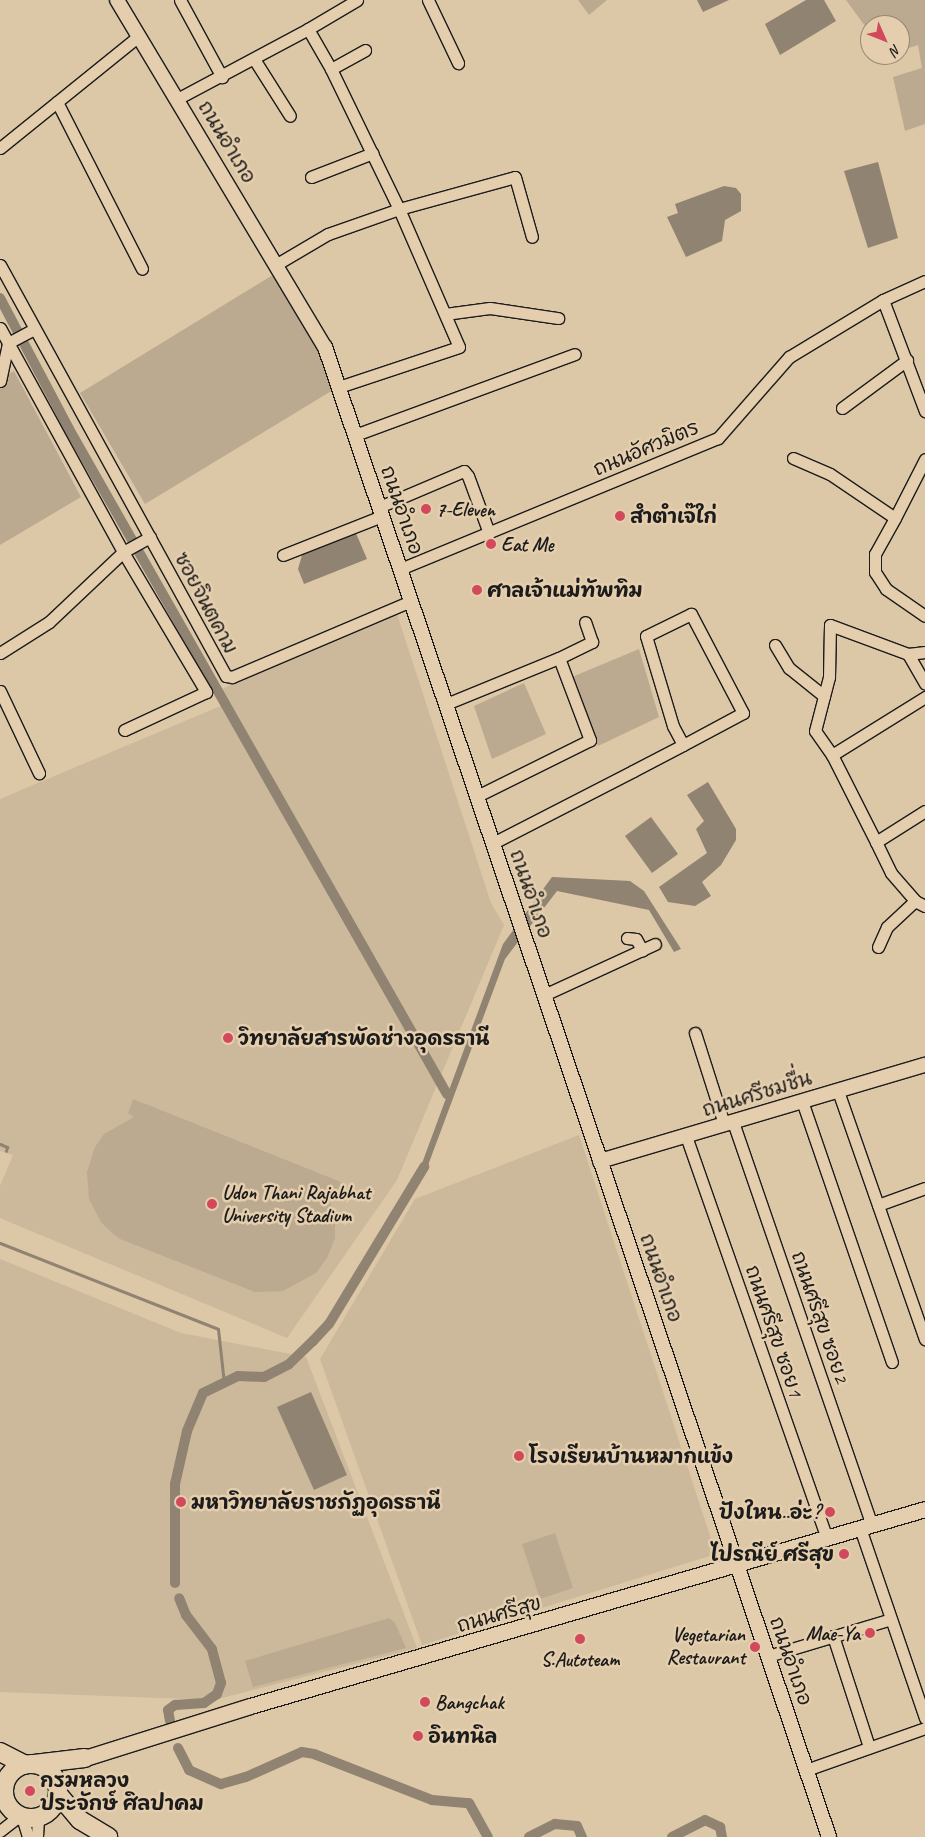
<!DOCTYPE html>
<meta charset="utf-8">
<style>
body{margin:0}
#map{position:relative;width:925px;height:1837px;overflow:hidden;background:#dcc7a7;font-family:Caveat,"Playpen Sans Thai",sans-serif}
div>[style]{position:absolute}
.built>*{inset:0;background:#ccb89b}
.green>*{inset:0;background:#bcaa90}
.water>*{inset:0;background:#908371}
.stream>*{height:3px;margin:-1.5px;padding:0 1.5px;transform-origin:1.5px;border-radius:1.5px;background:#908371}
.canal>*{height:10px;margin:-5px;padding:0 5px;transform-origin:5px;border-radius:5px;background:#908371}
.roads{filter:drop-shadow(1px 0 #1c1c1c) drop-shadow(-1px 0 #1c1c1c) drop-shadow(0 1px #1c1c1c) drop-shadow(0 -1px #1c1c1c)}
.minor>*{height:11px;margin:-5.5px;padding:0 5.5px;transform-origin:5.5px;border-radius:5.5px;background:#e4cead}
.tertiary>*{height:14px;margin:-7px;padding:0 7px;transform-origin:7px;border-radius:7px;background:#e4cead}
.secondary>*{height:15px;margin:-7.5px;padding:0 7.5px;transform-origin:7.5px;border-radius:7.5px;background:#e4cead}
.primary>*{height:18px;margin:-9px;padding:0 9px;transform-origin:9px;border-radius:9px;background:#e4cead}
.primary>.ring{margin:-9px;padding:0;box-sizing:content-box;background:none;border:18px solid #e4cead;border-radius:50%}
.dots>*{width:14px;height:14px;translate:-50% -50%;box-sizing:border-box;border:2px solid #e4cead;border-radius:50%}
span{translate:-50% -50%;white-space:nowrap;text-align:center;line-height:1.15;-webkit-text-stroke:5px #e4cead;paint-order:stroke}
.street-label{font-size:20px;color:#1c1c1c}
.poi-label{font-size:20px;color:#1c1c1c;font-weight:700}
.left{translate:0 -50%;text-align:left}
.right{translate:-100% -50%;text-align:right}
.north{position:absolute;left:860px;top:15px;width:50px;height:50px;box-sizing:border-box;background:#e4cead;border:1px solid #948773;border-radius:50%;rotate:134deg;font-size:14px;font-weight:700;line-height:20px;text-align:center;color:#1c1c1c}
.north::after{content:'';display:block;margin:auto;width:18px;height:22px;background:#d1495b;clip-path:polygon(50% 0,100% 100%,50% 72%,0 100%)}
</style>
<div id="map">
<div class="built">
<i style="clip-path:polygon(395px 608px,491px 903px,504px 925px,397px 1180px,287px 1338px,0 1218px,0 1186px,13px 1155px,0 1151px,0 799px,223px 705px,218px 691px)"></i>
<i style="clip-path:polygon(579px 1135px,716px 1554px,422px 1645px,320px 1359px,415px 1199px)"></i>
<i style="clip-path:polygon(0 1259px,181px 1333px,306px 1357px,417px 1648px,214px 1700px,0 1692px)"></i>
</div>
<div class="green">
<i style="clip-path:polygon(578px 0,607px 0,589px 15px)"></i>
<i style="clip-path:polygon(846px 0,925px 0,925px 124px,905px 131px,893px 77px,922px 68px,918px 45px,900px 51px,900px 25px,870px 25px,870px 33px)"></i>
<i style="clip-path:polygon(276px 273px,321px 351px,333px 390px,145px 504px,80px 393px)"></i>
<i style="clip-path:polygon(14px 371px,81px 497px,0 545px,0 378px)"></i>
<i style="clip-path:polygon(639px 649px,659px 717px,598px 746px,572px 677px)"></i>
<i style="clip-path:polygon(524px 683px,546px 734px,492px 759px,474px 706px)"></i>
<i style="clip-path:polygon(133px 1099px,341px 1182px,335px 1197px,326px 1192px,335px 1214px,335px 1238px,327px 1258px,316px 1273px,283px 1291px,255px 1292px,120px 1239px,110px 1231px,101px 1222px,89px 1199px,87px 1172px,95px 1147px,104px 1134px,134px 1117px,128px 1113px)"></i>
<i style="clip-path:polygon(555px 1533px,573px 1588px,540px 1599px,522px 1544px)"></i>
<i style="clip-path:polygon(389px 1618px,395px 1623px,406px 1648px,253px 1687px,245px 1661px)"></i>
</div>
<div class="water">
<i style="clip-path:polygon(697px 0,729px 0,703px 12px)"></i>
<i style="clip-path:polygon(806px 0,824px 0,836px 21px,780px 55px,765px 24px)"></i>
<i style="clip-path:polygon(878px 162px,898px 238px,868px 248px,844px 171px)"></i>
<i style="clip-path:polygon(724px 186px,736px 188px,741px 194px,741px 211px,725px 220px,722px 241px,686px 257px,667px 217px,678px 213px,675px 204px)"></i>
<i style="clip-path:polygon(355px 531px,367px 559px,304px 584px,298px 569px,303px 552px)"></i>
<i style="clip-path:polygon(708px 782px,736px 829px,736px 840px,721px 865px,702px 882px,711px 896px,695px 906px,668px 902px,659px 887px,707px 853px,696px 829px,704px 821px,687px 795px)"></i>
<i style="clip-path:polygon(651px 817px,678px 854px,652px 873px,625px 836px)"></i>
<i style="clip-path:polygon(552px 877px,630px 881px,644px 891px,681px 949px,674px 952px,649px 910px,557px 891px,505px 959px,427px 1168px,421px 1166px,503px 944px)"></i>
<i style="clip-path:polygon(311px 1392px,347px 1475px,314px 1490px,277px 1407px)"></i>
</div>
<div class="stream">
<i style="left:0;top:1144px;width:8px;rotate:23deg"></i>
<i style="left:7px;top:1147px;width:4px;rotate:104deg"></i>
<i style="left:0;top:1243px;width:234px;rotate:21.5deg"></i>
<i style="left:218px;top:1329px;width:54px;rotate:83.7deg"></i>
</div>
<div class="canal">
<i style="left:0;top:298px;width:148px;rotate:62.2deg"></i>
<i style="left:69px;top:429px;width:765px;rotate:60.39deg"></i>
<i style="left:175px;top:1583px;width:99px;rotate:-90deg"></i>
<i style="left:175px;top:1484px;width:54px;rotate:-77.2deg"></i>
<i style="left:187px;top:1431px;width:41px;rotate:-67.2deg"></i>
<i style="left:203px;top:1393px;width:39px;rotate:-26deg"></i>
<i style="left:238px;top:1376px;width:26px;rotate:2deg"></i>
<i style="left:264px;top:1377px;width:28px;rotate:-27deg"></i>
<i style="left:289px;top:1364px;width:33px;rotate:-44deg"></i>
<i style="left:313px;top:1341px;width:23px;rotate:-47deg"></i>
<i style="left:329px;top:1324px;width:184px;rotate:-58.8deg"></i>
<i style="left:170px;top:1721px;width:11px;rotate:-100deg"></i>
<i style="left:168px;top:1710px;width:9px;rotate:-36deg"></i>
<i style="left:175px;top:1705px;width:29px;rotate:-4deg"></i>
<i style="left:204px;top:1703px;width:16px;rotate:-35deg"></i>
<i style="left:217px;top:1694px;width:12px;rotate:-70deg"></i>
<i style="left:221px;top:1683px;width:35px;rotate:-105deg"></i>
<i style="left:212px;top:1649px;width:43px;rotate:-127.4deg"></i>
<i style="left:186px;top:1615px;width:18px;rotate:-112deg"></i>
<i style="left:178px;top:1748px;width:25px;rotate:63deg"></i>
<i style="left:189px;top:1770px;width:35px;rotate:24deg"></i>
<i style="left:221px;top:1784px;width:26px;rotate:-16deg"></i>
<i style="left:246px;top:1777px;width:61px;rotate:-24.1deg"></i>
<i style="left:302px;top:1752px;width:12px;rotate:9deg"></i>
<i style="left:314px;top:1754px;width:127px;rotate:21.3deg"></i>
<i style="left:432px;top:1800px;width:37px;rotate:5deg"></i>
<i style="left:469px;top:1803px;width:39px;rotate:61deg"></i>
<i style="left:529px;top:1837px;width:29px;rotate:-27deg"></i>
<i style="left:555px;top:1824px;width:22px;rotate:5deg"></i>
<i style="left:577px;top:1826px;width:12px;rotate:66deg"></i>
<i style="left:672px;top:1837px;width:37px;rotate:-27deg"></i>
<i style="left:705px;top:1820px;width:17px;rotate:25deg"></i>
<i style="left:720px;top:1827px;width:10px;rotate:79deg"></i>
</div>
<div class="roads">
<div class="minor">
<i style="left:180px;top:0;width:88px;rotate:61.4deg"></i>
<i style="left:428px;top:0;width:70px;rotate:64.5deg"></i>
<i style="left:308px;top:29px;width:57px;rotate:-30.6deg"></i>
<i style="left:254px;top:59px;width:67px;rotate:57.7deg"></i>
<i style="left:331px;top:69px;width:39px;rotate:-29deg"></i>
<i style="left:177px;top:99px;width:149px;rotate:-28.1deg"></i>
<i style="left:308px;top:29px;width:46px;rotate:60.1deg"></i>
<i style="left:331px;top:69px;width:156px;rotate:64.1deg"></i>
<i style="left:399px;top:209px;width:150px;rotate:66.5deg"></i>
<i style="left:459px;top:347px;width:126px;rotate:161.6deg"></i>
<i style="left:57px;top:102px;width:187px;rotate:63deg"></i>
<i style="left:0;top:148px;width:179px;rotate:-38.9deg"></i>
<i style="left:311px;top:177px;width:66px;rotate:-21.2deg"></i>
<i style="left:277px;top:264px;width:59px;rotate:-30.5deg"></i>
<i style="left:328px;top:234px;width:75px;rotate:-19.4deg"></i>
<i style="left:399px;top:209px;width:120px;rotate:-15.4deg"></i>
<i style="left:515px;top:177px;width:62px;rotate:74.2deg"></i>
<i style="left:0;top:265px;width:469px;rotate:61.2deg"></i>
<i style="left:226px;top:676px;width:6px;rotate:9deg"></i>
<i style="left:232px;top:677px;width:194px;rotate:-23deg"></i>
<i style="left:883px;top:300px;width:119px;rotate:69.3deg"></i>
<i style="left:445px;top:314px;width:45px;rotate:-7.6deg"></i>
<i style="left:490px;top:308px;width:69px;rotate:8.4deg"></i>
<i style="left:0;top:328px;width:256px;rotate:61.2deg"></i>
<i style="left:123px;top:552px;width:163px;rotate:59.3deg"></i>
<i style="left:206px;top:692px;width:90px;rotate:155.1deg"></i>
<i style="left:0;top:381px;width:39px;rotate:-78deg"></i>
<i style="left:8px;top:343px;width:30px;rotate:-28deg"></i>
<i style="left:842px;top:408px;width:81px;rotate:-36.4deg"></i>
<i style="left:355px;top:435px;width:234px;rotate:-20.2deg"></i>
<i style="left:793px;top:458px;width:40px;rotate:23.4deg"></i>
<i style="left:830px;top:474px;width:78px;rotate:34.1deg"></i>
<i style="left:895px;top:518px;width:41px;rotate:119.1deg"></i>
<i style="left:875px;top:554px;width:18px;rotate:90deg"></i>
<i style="left:875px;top:572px;width:20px;rotate:57deg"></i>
<i style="left:886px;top:589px;width:47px;rotate:34.7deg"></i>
<i style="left:379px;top:507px;width:92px;rotate:-23deg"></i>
<i style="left:464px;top:471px;width:6px;rotate:51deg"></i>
<i style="left:468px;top:476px;width:61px;rotate:69.8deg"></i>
<i style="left:895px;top:518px;width:66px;rotate:-63deg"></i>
<i style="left:283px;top:555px;width:106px;rotate:-21.5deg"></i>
<i style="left:400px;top:569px;width:344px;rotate:-22.4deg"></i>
<i style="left:718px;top:438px;width:108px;rotate:-48.8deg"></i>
<i style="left:789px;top:357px;width:110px;rotate:-31.2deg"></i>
<i style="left:883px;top:300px;width:46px;rotate:-24.3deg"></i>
<i style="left:775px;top:645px;width:27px;rotate:59deg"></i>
<i style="left:789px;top:668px;width:45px;rotate:38.7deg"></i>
<i style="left:0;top:653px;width:58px;rotate:-32.3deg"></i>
<i style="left:49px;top:622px;width:102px;rotate:-43.4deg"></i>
<i style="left:123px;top:552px;width:31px;rotate:-29deg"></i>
<i style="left:908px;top:654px;width:34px;rotate:60deg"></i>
<i style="left:559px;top:658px;width:37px;rotate:-26deg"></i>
<i style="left:592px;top:642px;width:21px;rotate:-109deg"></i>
<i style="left:0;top:691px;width:91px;rotate:64.6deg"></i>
<i style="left:446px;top:704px;width:122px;rotate:-22.2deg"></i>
<i style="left:559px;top:658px;width:88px;rotate:69.3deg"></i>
<i style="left:590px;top:740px;width:126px;rotate:153.6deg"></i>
<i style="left:832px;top:755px;width:110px;rotate:-31.9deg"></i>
<i style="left:925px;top:811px;width:58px;rotate:147.7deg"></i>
<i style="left:876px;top:842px;width:34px;rotate:64deg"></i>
<i style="left:891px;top:873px;width:37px;rotate:49deg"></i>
<i style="left:915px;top:901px;width:11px;rotate:27deg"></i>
<i style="left:876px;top:842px;width:97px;rotate:-116.8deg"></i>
<i style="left:832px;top:755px;width:29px;rotate:-125deg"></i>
<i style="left:815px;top:731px;width:56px;rotate:-75.5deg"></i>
<i style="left:829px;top:677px;width:52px;rotate:-88.9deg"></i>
<i style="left:830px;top:625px;width:83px;rotate:20.4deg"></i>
<i style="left:908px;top:654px;width:17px;rotate:-7deg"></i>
<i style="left:493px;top:843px;width:157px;rotate:-27.2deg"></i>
<i style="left:633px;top:771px;width:56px;rotate:-27.5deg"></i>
<i style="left:683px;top:745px;width:68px;rotate:-28.1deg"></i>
<i style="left:743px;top:713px;width:112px;rotate:-117.7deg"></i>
<i style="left:691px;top:614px;width:50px;rotate:153.9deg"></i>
<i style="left:646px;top:636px;width:94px;rotate:73.3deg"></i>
<i style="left:673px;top:726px;width:21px;rotate:62deg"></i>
<i style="left:627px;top:938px;width:9px;rotate:6deg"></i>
<i style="left:636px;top:939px;width:13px;rotate:61deg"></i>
<i style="left:878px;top:947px;width:22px;rotate:-66deg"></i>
<i style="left:887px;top:927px;width:38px;rotate:-43deg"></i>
<i style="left:544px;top:995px;width:122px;rotate:-24.7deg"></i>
<i style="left:695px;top:1033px;width:96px;rotate:72.3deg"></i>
<i style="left:838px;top:1091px;width:263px;rotate:70.7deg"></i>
<i style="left:802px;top:1101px;width:276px;rotate:71deg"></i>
<i style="left:733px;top:1122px;width:426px;rotate:71deg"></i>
<i style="left:686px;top:1136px;width:426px;rotate:70.7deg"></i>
<i style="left:878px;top:1205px;width:50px;rotate:-19.9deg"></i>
<i style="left:860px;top:1528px;width:201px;rotate:71.1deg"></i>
<i style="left:833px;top:1636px;width:117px;rotate:72deg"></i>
<i style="left:768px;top:1656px;width:128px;rotate:-16.7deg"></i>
<i style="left:806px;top:1770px;width:126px;rotate:-19.4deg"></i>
<i style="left:0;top:1792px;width:7px;rotate:-56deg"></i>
<i style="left:22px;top:1817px;width:21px;rotate:73deg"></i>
<i style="left:0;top:1831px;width:24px;rotate:-38deg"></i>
<i style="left:37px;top:1837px;width:19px;rotate:-87deg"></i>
</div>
<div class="tertiary">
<i style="left:117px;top:0;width:405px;rotate:59.1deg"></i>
<i style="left:325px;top:347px;width:1573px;rotate:71.31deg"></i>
<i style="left:600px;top:1161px;width:339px;rotate:-16.5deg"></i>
</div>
<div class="secondary">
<i style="left:85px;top:1758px;width:173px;rotate:-17.5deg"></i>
<i style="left:250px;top:1706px;width:703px;rotate:-16.27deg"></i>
</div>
<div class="primary">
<i style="left:0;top:1752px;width:28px;rotate:27deg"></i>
<i class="ring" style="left:4px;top:1764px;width:36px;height:36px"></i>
<i style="left:34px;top:1764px;width:51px;rotate:-6.7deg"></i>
<i style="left:58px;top:1794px;width:34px;rotate:50deg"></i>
<i style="left:80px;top:1820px;width:33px;rotate:31deg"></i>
</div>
</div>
<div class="dots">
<i style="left:426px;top:509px;background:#d1495b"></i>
<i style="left:620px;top:516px;background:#d1495b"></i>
<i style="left:491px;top:544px;background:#d1495b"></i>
<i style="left:477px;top:590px;background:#d1495b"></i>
<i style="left:228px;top:1038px;background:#d1495b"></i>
<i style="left:212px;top:1204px;background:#d1495b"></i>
<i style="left:519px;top:1456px;background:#d1495b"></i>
<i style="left:181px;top:1502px;background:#d1495b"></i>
<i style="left:830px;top:1512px;background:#d1495b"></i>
<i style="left:844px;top:1554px;background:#d1495b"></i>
<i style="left:870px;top:1633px;background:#d1495b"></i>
<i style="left:580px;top:1639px;background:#d1495b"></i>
<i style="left:755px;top:1647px;background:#d1495b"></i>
<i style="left:425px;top:1702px;background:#d1495b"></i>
<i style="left:418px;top:1736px;background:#d1495b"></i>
<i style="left:30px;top:1791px;background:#d1495b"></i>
</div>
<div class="street-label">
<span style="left:227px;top:142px;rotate:59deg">ถนนอำเภอ</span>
<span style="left:646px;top:448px;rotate:-23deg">ถนนอัศวมิตร</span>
<span style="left:402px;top:510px;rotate:71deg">ถนนอำเภอ</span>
<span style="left:206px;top:603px;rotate:62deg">ซอยจินตคาม</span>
<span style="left:531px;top:894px;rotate:71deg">ถนนอำเภอ</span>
<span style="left:757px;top:1094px;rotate:-17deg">ถนนศรีชมชื่น</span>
<span style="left:661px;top:1278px;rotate:71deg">ถนนอำเภอ</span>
<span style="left:820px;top:1317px;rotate:71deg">ถนนศรีสุข ซอย2</span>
<span style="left:774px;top:1331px;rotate:71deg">ถนนศรีสุข ซอย1</span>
<span style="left:499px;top:1614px;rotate:-16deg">ถนนศรีสุข</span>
<span style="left:791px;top:1661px;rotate:71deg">ถนนอำเภอ</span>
</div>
<div class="poi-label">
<span class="left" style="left:436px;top:509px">7-Eleven</span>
<span class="left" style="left:630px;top:516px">สำตำเจ๊ใก่</span>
<span class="left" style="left:501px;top:544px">Eat Me</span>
<span class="left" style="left:487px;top:590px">ศาลเจ้าแม่ทัพทิม</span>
<span class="left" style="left:238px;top:1038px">วิทยาลัยสารพัดช่างอุดรธานี</span>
<span class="left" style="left:222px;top:1204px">Udon Thani Rajabhat<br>University Stadium</span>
<span class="left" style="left:529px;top:1456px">โรงเรียนบ้านหมากแข้ง</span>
<span class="left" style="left:191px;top:1502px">มหาวิทยาลัยราชภัฏอุดรธานี</span>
<span class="right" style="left:820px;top:1512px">ปังใหน..อ่ะ?</span>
<span class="right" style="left:834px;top:1554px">ไปรณีย์ ศรีสุข</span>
<span class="right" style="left:860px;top:1633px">Mae-Ya</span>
<span class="right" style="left:745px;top:1646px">Vegetarian<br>Restaurant</span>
<span style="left:580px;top:1659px">S.Autoteam</span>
<span class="left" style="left:435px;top:1702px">Bangchak</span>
<span class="left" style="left:428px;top:1736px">อินทนิล</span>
<span class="left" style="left:40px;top:1792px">กรมหลวง<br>ประจักษ์ ศิลปาคม</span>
</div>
<div class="north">N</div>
</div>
